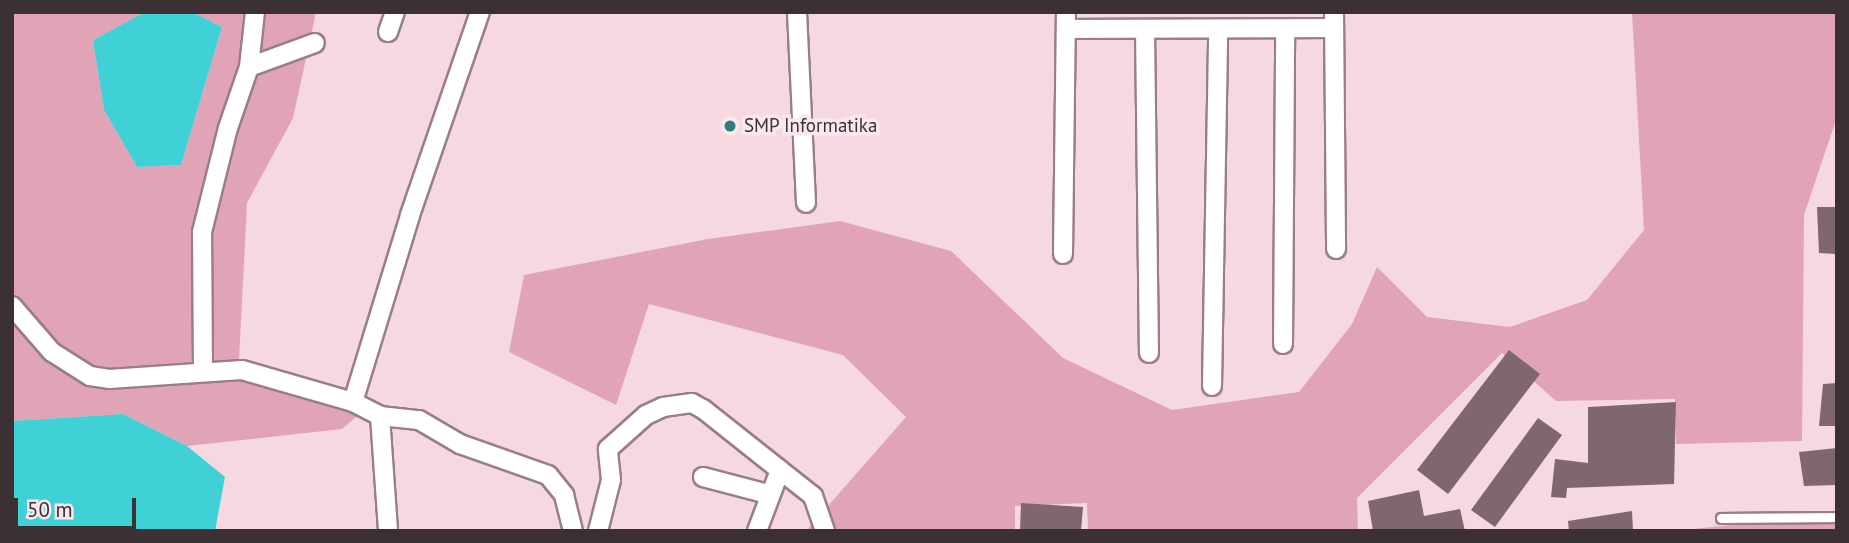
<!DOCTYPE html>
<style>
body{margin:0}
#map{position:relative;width:1849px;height:543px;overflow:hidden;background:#f6d8e0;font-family:"PT Sans",sans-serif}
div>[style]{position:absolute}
.green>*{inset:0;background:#e0a4b6}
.water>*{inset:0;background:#3fd1d5}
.building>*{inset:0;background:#80666d}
.roads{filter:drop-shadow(2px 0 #9a7e86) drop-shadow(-2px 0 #9a7e86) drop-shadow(0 2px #9a7e86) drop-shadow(0 -2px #9a7e86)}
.service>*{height:9px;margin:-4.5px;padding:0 4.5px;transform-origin:4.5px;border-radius:4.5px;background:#fff}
.minor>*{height:18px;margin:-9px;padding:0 9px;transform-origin:9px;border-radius:9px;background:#fff}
.dots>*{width:19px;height:19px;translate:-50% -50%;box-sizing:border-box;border:4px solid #fbe8ee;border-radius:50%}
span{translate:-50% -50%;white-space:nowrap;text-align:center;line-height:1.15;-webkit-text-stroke:7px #fbe8ee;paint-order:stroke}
.poi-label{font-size:19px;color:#3b3033}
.left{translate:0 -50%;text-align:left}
.frame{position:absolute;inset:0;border:14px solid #3b3033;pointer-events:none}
.scale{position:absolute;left:14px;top:498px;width:122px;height:32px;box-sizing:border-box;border:4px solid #3b3033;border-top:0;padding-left:9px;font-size:21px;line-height:24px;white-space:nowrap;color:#3b3033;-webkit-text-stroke:5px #fbe8ee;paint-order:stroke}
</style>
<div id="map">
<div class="green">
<i style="clip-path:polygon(12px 12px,145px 12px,93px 40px,104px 110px,137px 167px,181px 165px,222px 27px,192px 12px,316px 12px,293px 118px,247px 203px,239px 361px,371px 404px,342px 429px,187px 446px,123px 414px,12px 421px)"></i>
<i style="clip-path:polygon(1632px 12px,1837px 12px,1837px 117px,1804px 215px,1802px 441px,1676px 444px,1675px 399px,1556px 401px,1502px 353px,1357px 498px,1358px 531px,1088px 531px,1087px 503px,1015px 506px,1015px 531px,806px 531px,906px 417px,843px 355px,649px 304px,616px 405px,509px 352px,524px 275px,708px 239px,840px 221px,951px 251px,1063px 358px,1172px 410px,1299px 392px,1352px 324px,1377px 267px,1427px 317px,1510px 327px,1587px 300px,1644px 230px)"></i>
<i style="clip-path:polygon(1837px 514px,1837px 531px,1673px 531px)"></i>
</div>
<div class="water">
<i style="clip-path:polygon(145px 12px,192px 12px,222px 27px,181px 165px,137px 167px,104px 110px,93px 40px)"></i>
<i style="clip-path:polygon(123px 414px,187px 446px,225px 477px,215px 531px,12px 531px,12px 421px)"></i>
</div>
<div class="building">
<i style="clip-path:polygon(1817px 207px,1837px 207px,1837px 254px,1819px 253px)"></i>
<i style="clip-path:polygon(1509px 350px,1540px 374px,1448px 494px,1417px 470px)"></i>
<i style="clip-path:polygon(1837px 383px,1837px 426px,1819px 426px,1823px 384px)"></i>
<i style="clip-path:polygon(1676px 402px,1674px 484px,1567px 488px,1566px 498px,1551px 497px,1555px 459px,1588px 463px,1588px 407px)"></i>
<i style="clip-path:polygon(1538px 418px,1562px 435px,1495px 527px,1471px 510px)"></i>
<i style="clip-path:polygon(1837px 448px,1837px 485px,1804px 486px,1799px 452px)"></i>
<i style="clip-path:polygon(1419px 490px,1424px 516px,1460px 509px,1465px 531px,1373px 531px,1368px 501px)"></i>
<i style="clip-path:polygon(1021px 503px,1083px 507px,1081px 531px,1020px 531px)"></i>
<i style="clip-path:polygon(1632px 511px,1633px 531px,1569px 531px,1568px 521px)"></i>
</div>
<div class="roads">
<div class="service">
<i style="left:1721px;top:518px;width:116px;rotate:-0.5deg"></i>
</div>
<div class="minor">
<i style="left:797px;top:12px;width:191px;rotate:87.3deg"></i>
<i style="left:1334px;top:12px;width:237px;rotate:89.5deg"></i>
<i style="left:1066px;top:29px;width:268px;rotate:-0.2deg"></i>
<i style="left:1145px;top:29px;width:324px;rotate:89.3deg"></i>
<i style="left:388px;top:32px;width:21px;rotate:-71deg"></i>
<i style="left:249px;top:67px;width:70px;rotate:-20deg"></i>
<i style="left:1063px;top:254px;width:242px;rotate:-89.3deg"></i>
<i style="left:12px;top:306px;width:61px;rotate:49deg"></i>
<i style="left:52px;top:352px;width:45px;rotate:32.3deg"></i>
<i style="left:90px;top:376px;width:19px;rotate:9deg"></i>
<i style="left:109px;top:379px;width:133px;rotate:-3.9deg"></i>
<i style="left:242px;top:370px;width:116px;rotate:16.1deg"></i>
<i style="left:353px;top:402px;width:30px;rotate:27deg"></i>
<i style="left:380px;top:416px;width:39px;rotate:6deg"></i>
<i style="left:419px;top:420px;width:48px;rotate:30.3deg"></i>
<i style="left:460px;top:444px;width:93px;rotate:19.4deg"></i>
<i style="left:548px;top:475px;width:26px;rotate:51deg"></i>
<i style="left:564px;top:495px;width:37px;rotate:76deg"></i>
<i style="left:1283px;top:344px;width:315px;rotate:-89.6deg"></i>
<i style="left:203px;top:370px;width:138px;rotate:-90.4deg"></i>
<i style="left:202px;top:232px;width:107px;rotate:-76deg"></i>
<i style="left:228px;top:128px;width:65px;rotate:-71deg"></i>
<i style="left:249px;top:67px;width:55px;rotate:-83.8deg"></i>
<i style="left:1212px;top:386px;width:357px;rotate:-89deg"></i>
<i style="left:353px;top:402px;width:195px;rotate:-73deg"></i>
<i style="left:410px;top:215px;width:215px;rotate:-71deg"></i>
<i style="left:380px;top:416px;width:115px;rotate:86deg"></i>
<i style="left:703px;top:477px;width:67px;rotate:14.7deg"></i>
<i style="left:598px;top:531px;width:53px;rotate:-75.7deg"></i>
<i style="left:611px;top:480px;width:31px;rotate:-96deg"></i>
<i style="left:608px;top:449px;width:51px;rotate:-41.8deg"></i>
<i style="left:646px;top:415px;width:19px;rotate:-25deg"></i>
<i style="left:663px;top:407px;width:29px;rotate:-8deg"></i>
<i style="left:692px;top:403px;width:13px;rotate:29deg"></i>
<i style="left:703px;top:409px;width:98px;rotate:38.4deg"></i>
<i style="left:757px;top:531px;width:65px;rotate:-69.3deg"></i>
<i style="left:780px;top:470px;width:42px;rotate:38.2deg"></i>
<i style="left:813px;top:496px;width:37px;rotate:71deg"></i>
</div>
</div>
<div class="dots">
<i style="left:730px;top:126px;background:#337c7e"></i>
</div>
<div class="poi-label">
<span class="left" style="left:744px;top:126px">SMP Informatika</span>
</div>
<div class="frame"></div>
<div class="scale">50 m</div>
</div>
